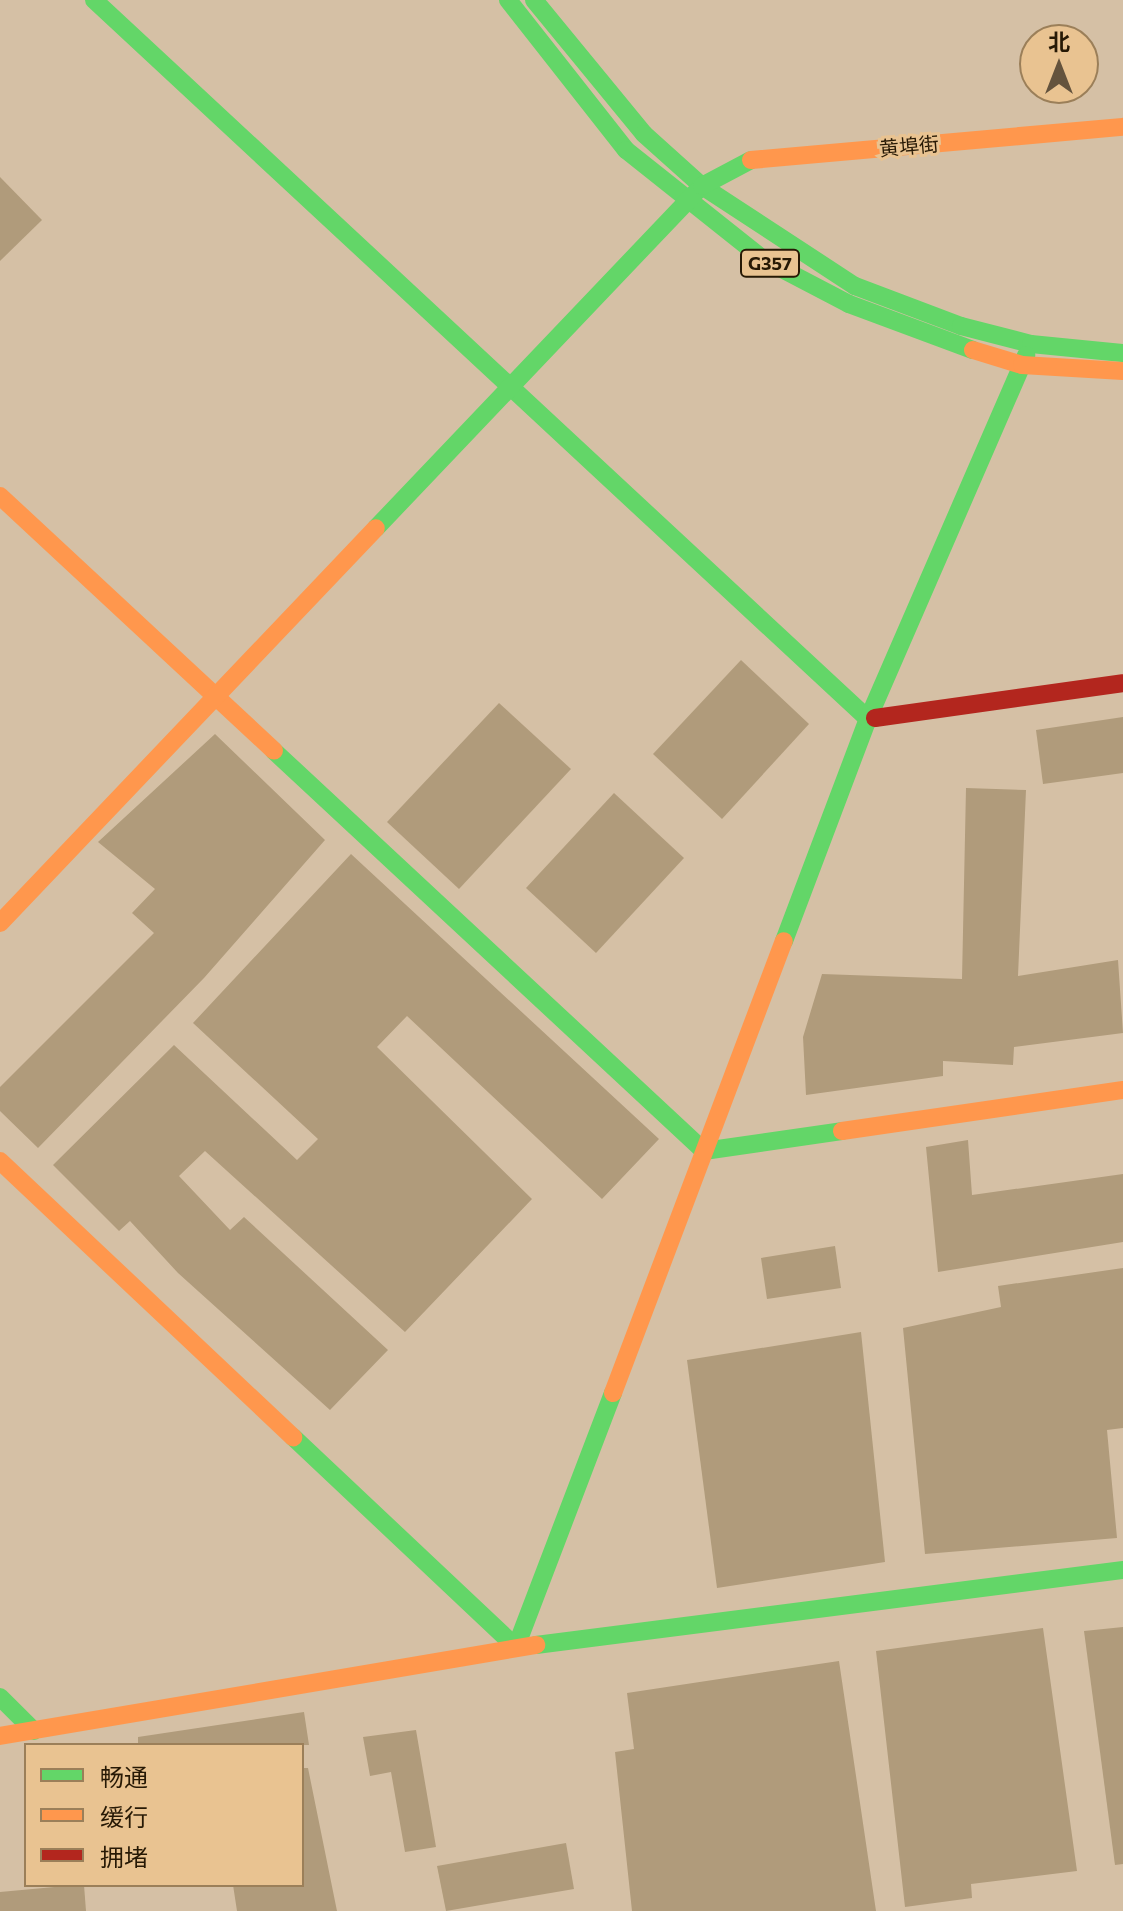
<!DOCTYPE html>
<meta charset="utf-8">
<style>
body{margin:0}
#map{position:relative;width:1123px;height:1911px;overflow:hidden;background:#d5c0a5;font-family:Commissioner,"Noto Sans SC",sans-serif}
div>[style]{position:absolute}
.building>*{inset:0;background:#b09b7b}
.fast>*{height:18px;margin:-9px;padding:0 9px;transform-origin:9px;border-radius:9px;background:#63d668}
.slow>*{height:18px;margin:-9px;padding:0 9px;transform-origin:9px;border-radius:9px;background:#ff974d}
.jam>*{height:18px;margin:-9px;padding:0 9px;transform-origin:9px;border-radius:9px;background:#b3261e}
span{translate:-50% -50%;white-space:nowrap;text-align:center;line-height:1.15;-webkit-text-stroke:6px #e9c391;paint-order:stroke}
.shield-label span{padding:2px 6px;background:#e9c391;border:2px solid;border-radius:6px;-webkit-text-stroke-width:0}
.shield-label{font-size:18px;color:#271905;font-weight:700}
.street-label{font-size:20px;color:#271905}
.legend{position:absolute;left:24px;top:1743px;width:280px;height:144px;box-sizing:border-box;background:#e9c391;border:2px solid #9b7f59;margin:0;padding:10px 14px;list-style:none;font-size:24px;color:#271905}
.legend li{display:flex;align-items:center;gap:16px;height:40px}
.legend b{width:40px;border:2px solid #9b7f59}
.north{position:absolute;left:1019px;top:24px;width:80px;height:80px;box-sizing:border-box;background:#e9c391;border:2px solid #9b7f59;border-radius:50%;rotate:0deg;font-size:22px;font-weight:700;line-height:32px;text-align:center;color:#271905}
.north::after{content:'';display:block;margin:auto;width:28px;height:36px;background:#64533d;clip-path:polygon(50% 0,100% 100%,50% 72%,0 100%)}
</style>
<div id="map">
<div class="building">
<i style="clip-path:polygon(0 177px,42px 220px,0 261px)"></i>
<i style="clip-path:polygon(741px 660px,809px 724px,722px 819px,653px 754px)"></i>
<i style="clip-path:polygon(499px 703px,571px 769px,459px 889px,387px 822px)"></i>
<i style="clip-path:polygon(1123px 717px,1123px 773px,1043px 784px,1036px 730px)"></i>
<i style="clip-path:polygon(215px 734px,325px 840px,204px 978px,38px 1148px,0 1111px,0 1087px,154px 933px,132px 913px,155px 889px,98px 842px)"></i>
<i style="clip-path:polygon(966px 788px,1026px 790px,1018px 976px,1118px 960px,1123px 1033px,1014px 1047px,1013px 1065px,943px 1061px,943px 1076px,806px 1095px,803px 1037px,822px 974px,962px 979px)"></i>
<i style="clip-path:polygon(614px 793px,684px 858px,596px 953px,526px 888px)"></i>
<i style="clip-path:polygon(351px 854px,659px 1139px,602px 1199px,407px 1016px,377px 1047px,532px 1199px,405px 1332px,205px 1151px,179px 1176px,230px 1230px,244px 1217px,388px 1350px,330px 1410px,178px 1273px,130px 1221px,119px 1231px,53px 1165px,174px 1045px,297px 1160px,318px 1139px,193px 1023px)"></i>
<i style="clip-path:polygon(968px 1140px,972px 1195px,1123px 1174px,1123px 1242px,938px 1272px,926px 1147px)"></i>
<i style="clip-path:polygon(835px 1246px,841px 1288px,767px 1299px,761px 1258px)"></i>
<i style="clip-path:polygon(1123px 1268px,1123px 1428px,1107px 1430px,1117px 1538px,925px 1554px,903px 1328px,1001px 1307px,998px 1286px)"></i>
<i style="clip-path:polygon(861px 1332px,885px 1562px,717px 1588px,687px 1360px)"></i>
<i style="clip-path:polygon(1123px 1627px,1123px 1864px,1115px 1865px,1084px 1631px)"></i>
<i style="clip-path:polygon(1043px 1628px,1077px 1871px,971px 1884px,972px 1898px,905px 1907px,876px 1651px)"></i>
<i style="clip-path:polygon(839px 1661px,876px 1911px,632px 1911px,615px 1752px,634px 1749px,627px 1693px)"></i>
<i style="clip-path:polygon(304px 1712px,309px 1745px,138px 1745px,138px 1737px)"></i>
<i style="clip-path:polygon(416px 1730px,436px 1847px,405px 1852px,391px 1772px,370px 1776px,363px 1737px)"></i>
<i style="clip-path:polygon(302px 1768px,308px 1768px,337px 1911px,237px 1911px,233px 1885px,302px 1885px)"></i>
<i style="clip-path:polygon(566px 1843px,574px 1889px,446px 1911px,437px 1866px)"></i>
<i style="clip-path:polygon(76px 1885px,84px 1885px,86px 1911px,0 1911px,0 1892px)"></i>
</div>
<div class="fast">
<i style="left:94px;top:0;width:1056px;rotate:42.89deg"></i>
<i style="left:868px;top:719px;width:7px;rotate:-8deg"></i>
<i style="left:508px;top:0;width:191px;rotate:51.8deg"></i>
<i style="left:626px;top:150px;width:175px;rotate:38.5deg"></i>
<i style="left:763px;top:259px;width:97px;rotate:27.6deg"></i>
<i style="left:849px;top:304px;width:132px;rotate:20.4deg"></i>
<i style="left:534px;top:0;width:173px;rotate:50.6deg"></i>
<i style="left:644px;top:134px;width:78px;rotate:41.9deg"></i>
<i style="left:702px;top:186px;width:183px;rotate:33.2deg"></i>
<i style="left:855px;top:286px;width:113px;rotate:20.7deg"></i>
<i style="left:961px;top:326px;width:72px;rotate:14.4deg"></i>
<i style="left:1031px;top:344px;width:92px;rotate:5.6deg"></i>
<i style="left:376px;top:528px;width:472px;rotate:-46.4deg"></i>
<i style="left:702px;top:186px;width:55px;rotate:-28deg"></i>
<i style="left:274px;top:751px;width:587px;rotate:42.93deg"></i>
<i style="left:704px;top:1151px;width:139px;rotate:-8.2deg"></i>
<i style="left:784px;top:941px;width:237px;rotate:-69.3deg"></i>
<i style="left:868px;top:719px;width:397px;rotate:-66.5deg"></i>
<i style="left:293px;top:1437px;width:306px;rotate:43.3deg"></i>
<i style="left:516px;top:1647px;width:272px;rotate:-69.1deg"></i>
<i style="left:536px;top:1645px;width:592px;rotate:-7.28deg"></i>
<i style="left:0;top:1697px;width:48px;rotate:45deg"></i>
</div>
<div class="slow">
<i style="left:751px;top:160px;width:373px;rotate:-5.1deg"></i>
<i style="left:973px;top:350px;width:51px;rotate:17deg"></i>
<i style="left:1022px;top:365px;width:101px;rotate:3.4deg"></i>
<i style="left:0;top:496px;width:374px;rotate:42.9deg"></i>
<i style="left:0;top:923px;width:545px;rotate:-46.41deg"></i>
<i style="left:842px;top:1131px;width:284px;rotate:-8.3deg"></i>
<i style="left:0;top:1161px;width:403px;rotate:43.3deg"></i>
<i style="left:613px;top:1393px;width:483px;rotate:-69.3deg"></i>
<i style="left:0;top:1736px;width:544px;rotate:-9.64deg"></i>
</div>
<div class="jam">
<i style="left:875px;top:718px;width:250px;rotate:-8deg"></i>
</div>
<div class="shield-label">
<span style="left:770px;top:263px">G357</span>
</div>
<div class="street-label">
<span style="left:909px;top:146px;rotate:-5deg">黄埠街</span>
</div>
<ul class="legend">
<li><b style="height:10px;background:#63d668"></b>畅通</li>
<li><b style="height:10px;background:#ff974d"></b>缓行</li>
<li><b style="height:10px;background:#b3261e"></b>拥堵</li>
</ul>
<div class="north">北</div>
</div>
